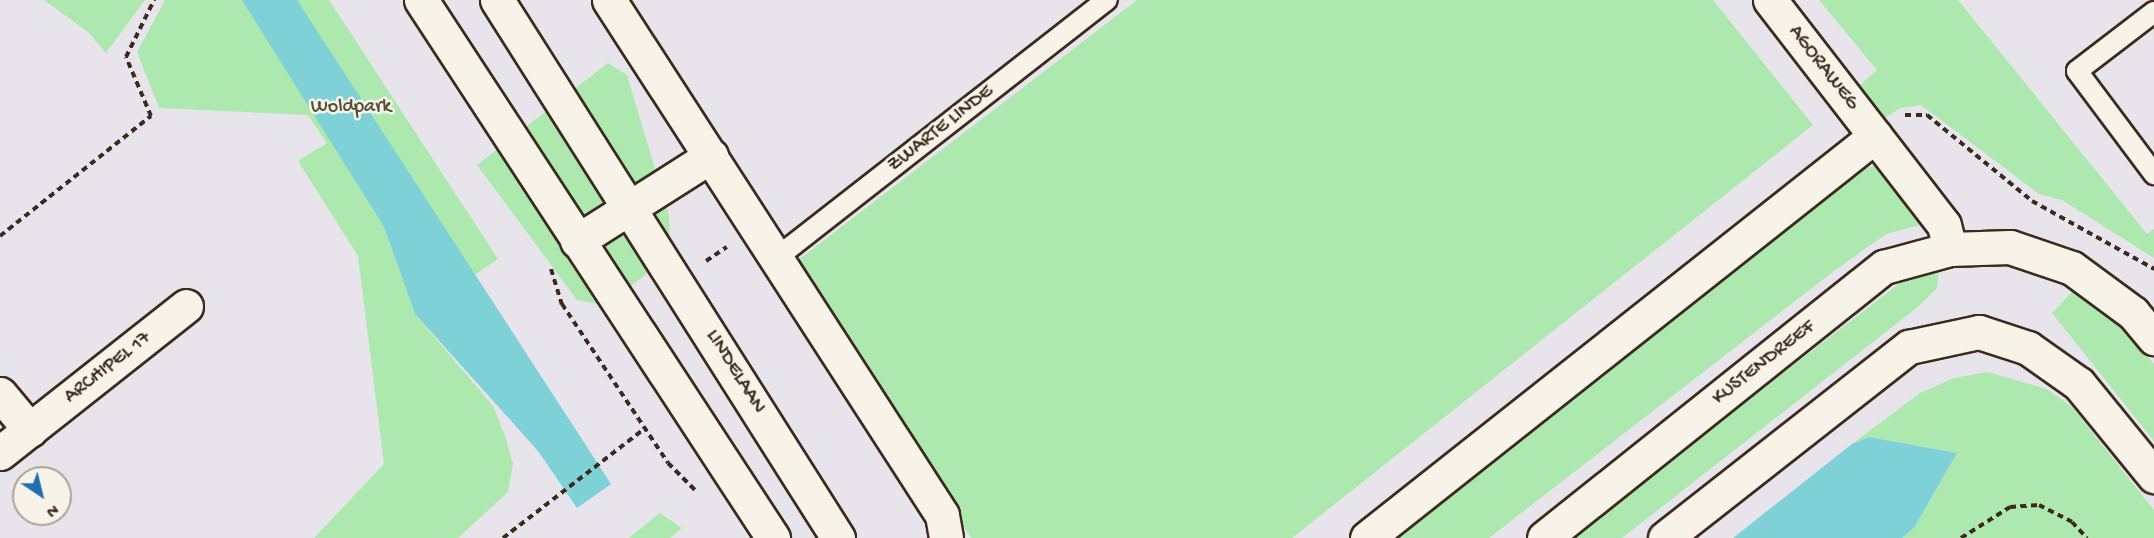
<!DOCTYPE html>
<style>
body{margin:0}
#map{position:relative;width:2154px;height:538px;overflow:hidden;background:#e8e4eb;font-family:"Gochi Hand",sans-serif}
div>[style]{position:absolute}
.green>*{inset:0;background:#ade9af}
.water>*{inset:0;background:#7fd1d8}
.path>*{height:4px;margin-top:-2px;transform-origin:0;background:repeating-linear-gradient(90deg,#3b2a1e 0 6px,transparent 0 10.5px)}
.roads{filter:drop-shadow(2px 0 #3b2a1e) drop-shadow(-2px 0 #3b2a1e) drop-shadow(0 2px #3b2a1e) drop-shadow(0 -2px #3b2a1e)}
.lane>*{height:20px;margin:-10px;padding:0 10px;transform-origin:10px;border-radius:10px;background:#f7f3e8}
.street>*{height:33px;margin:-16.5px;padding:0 16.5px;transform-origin:16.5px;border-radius:16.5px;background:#f7f3e8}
.secondary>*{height:33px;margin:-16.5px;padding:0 16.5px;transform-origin:16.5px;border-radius:16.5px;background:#f7f3e8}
span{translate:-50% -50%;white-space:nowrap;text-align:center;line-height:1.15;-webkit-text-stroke:5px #f7f3e8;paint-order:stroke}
.street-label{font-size:20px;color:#3b2a1e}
.park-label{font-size:20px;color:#52503b}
.north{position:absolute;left:12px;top:466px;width:60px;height:60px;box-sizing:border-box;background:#f7f3e8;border:2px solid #aca397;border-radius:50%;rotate:145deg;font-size:16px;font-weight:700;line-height:24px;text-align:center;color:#3b2a1e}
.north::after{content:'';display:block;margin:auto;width:21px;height:27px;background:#1f6fb2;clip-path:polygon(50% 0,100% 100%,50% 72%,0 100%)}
</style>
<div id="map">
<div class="green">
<i style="clip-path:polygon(44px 0,145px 0,106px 53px,88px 32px)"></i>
<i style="clip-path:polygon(165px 0,329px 0,498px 259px,443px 297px,357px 184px,384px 227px,415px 314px,493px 406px,505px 436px,513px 464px,508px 492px,458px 538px,314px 538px,384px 464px,358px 256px,298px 161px,327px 143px,308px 115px,159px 108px,137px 52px)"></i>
<i style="clip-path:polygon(1137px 0,1713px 0,1813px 125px,1292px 538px,971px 538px,797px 261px)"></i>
<i style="clip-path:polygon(1819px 0,1958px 0,2147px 234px,2154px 229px,2154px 258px,2062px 200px,2039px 194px,1921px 105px,1900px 108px,1882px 120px,1859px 86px,1877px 70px)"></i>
<i style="clip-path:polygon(608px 63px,627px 75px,669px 216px,670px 245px,659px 264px,621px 294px,597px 304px,577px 300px,477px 165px)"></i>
<i style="clip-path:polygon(1876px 166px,1924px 224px,1886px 234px,1834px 271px,1489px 538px,1393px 538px,1854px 170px)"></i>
<i style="clip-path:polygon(1931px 259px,1939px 269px,1937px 288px,1919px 306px,1622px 538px,1569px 538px)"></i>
<i style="clip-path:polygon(2073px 291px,2096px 297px,2154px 364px,2154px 441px,2052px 313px)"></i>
<i style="clip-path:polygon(1987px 372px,2047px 389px,2072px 407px,2154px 510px,2154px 538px,1902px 538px,1914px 528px,1957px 453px,1869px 437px,1852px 444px,1920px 393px,1954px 378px)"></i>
<i style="clip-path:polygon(660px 513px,682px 528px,670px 538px,629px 538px)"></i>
</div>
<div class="water">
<i style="clip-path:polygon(242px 0,297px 0,611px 484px,577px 508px,538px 451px,415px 314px,384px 227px)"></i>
<i style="clip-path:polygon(1869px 437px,1957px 453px,1914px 528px,1902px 538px,1733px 538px,1852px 444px)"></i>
</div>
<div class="path">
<i style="left:1905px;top:115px;width:22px"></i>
<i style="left:1927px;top:115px;width:136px;rotate:39.3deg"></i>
<i style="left:2032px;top:201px;width:140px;rotate:29.1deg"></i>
<i style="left:0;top:236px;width:193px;rotate:-38.5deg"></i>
<i style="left:151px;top:116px;width:64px;rotate:-113deg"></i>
<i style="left:126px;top:57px;width:64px;rotate:-63.8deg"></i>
<i style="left:706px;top:261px;width:25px;rotate:-34deg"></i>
<i style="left:551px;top:269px;width:37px;rotate:73deg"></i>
<i style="left:562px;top:304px;width:191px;rotate:56.3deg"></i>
<i style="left:668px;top:463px;width:41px;rotate:45deg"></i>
<i style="left:503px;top:538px;width:178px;rotate:-37.7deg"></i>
<i style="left:1961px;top:538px;width:58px;rotate:-32.3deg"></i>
<i style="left:2010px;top:507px;width:29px;rotate:-4deg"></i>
<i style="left:2039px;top:505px;width:37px;rotate:27deg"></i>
<i style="left:2072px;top:522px;width:22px;rotate:47deg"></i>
</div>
<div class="roads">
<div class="lane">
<i style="left:2154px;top:12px;width:97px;rotate:142.5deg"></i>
<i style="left:2077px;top:71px;width:129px;rotate:53.2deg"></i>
<i style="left:775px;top:259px;width:421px;rotate:-38deg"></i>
</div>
<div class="street">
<i style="left:609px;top:0;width:613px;rotate:57.11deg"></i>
<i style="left:942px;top:515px;width:23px;rotate:80deg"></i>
<i style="left:1770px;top:0;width:284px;rotate:52.3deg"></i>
<i style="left:1944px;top:225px;width:25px;rotate:76deg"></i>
<i style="left:577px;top:241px;width:159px;rotate:-32.4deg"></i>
<i style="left:0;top:394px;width:47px;rotate:50.2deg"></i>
<i style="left:0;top:453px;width:237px;rotate:-38.3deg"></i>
<i style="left:1367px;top:538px;width:648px;rotate:-38.36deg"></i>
</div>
<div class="secondary">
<i style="left:421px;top:0;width:643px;rotate:56.8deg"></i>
<i style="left:497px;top:0;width:637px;rotate:57.63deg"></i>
<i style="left:1544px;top:538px;width:435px;rotate:-38.6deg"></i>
<i style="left:1884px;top:267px;width:68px;rotate:-15.3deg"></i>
<i style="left:1950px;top:249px;width:60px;rotate:-1.9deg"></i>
<i style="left:2010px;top:247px;width:65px;rotate:18.7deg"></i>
<i style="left:2072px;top:268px;width:76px;rotate:36.4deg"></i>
<i style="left:2133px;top:313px;width:33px;rotate:50deg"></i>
<i style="left:1665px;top:538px;width:310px;rotate:-38.1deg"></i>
<i style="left:1909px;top:347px;width:72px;rotate:-12.1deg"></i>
<i style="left:1979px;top:332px;width:52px;rotate:18.1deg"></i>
<i style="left:2028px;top:348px;width:62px;rotate:35.2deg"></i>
<i style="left:2079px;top:384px;width:119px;rotate:50.8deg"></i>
</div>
</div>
<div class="street-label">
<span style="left:1823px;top:68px;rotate:52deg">AGORAWEG</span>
<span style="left:941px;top:129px;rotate:-38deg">ZWARTE LINDE</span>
<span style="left:1764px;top:363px;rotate:-38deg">KUSTENDREEF</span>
<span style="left:108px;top:368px;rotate:-38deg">ARCHIPEL 17</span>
<span style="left:735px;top:372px;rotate:58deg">LINDELAAN</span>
</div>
<div class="park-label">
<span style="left:351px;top:107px">Woldpark</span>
</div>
<div class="north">N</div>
</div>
